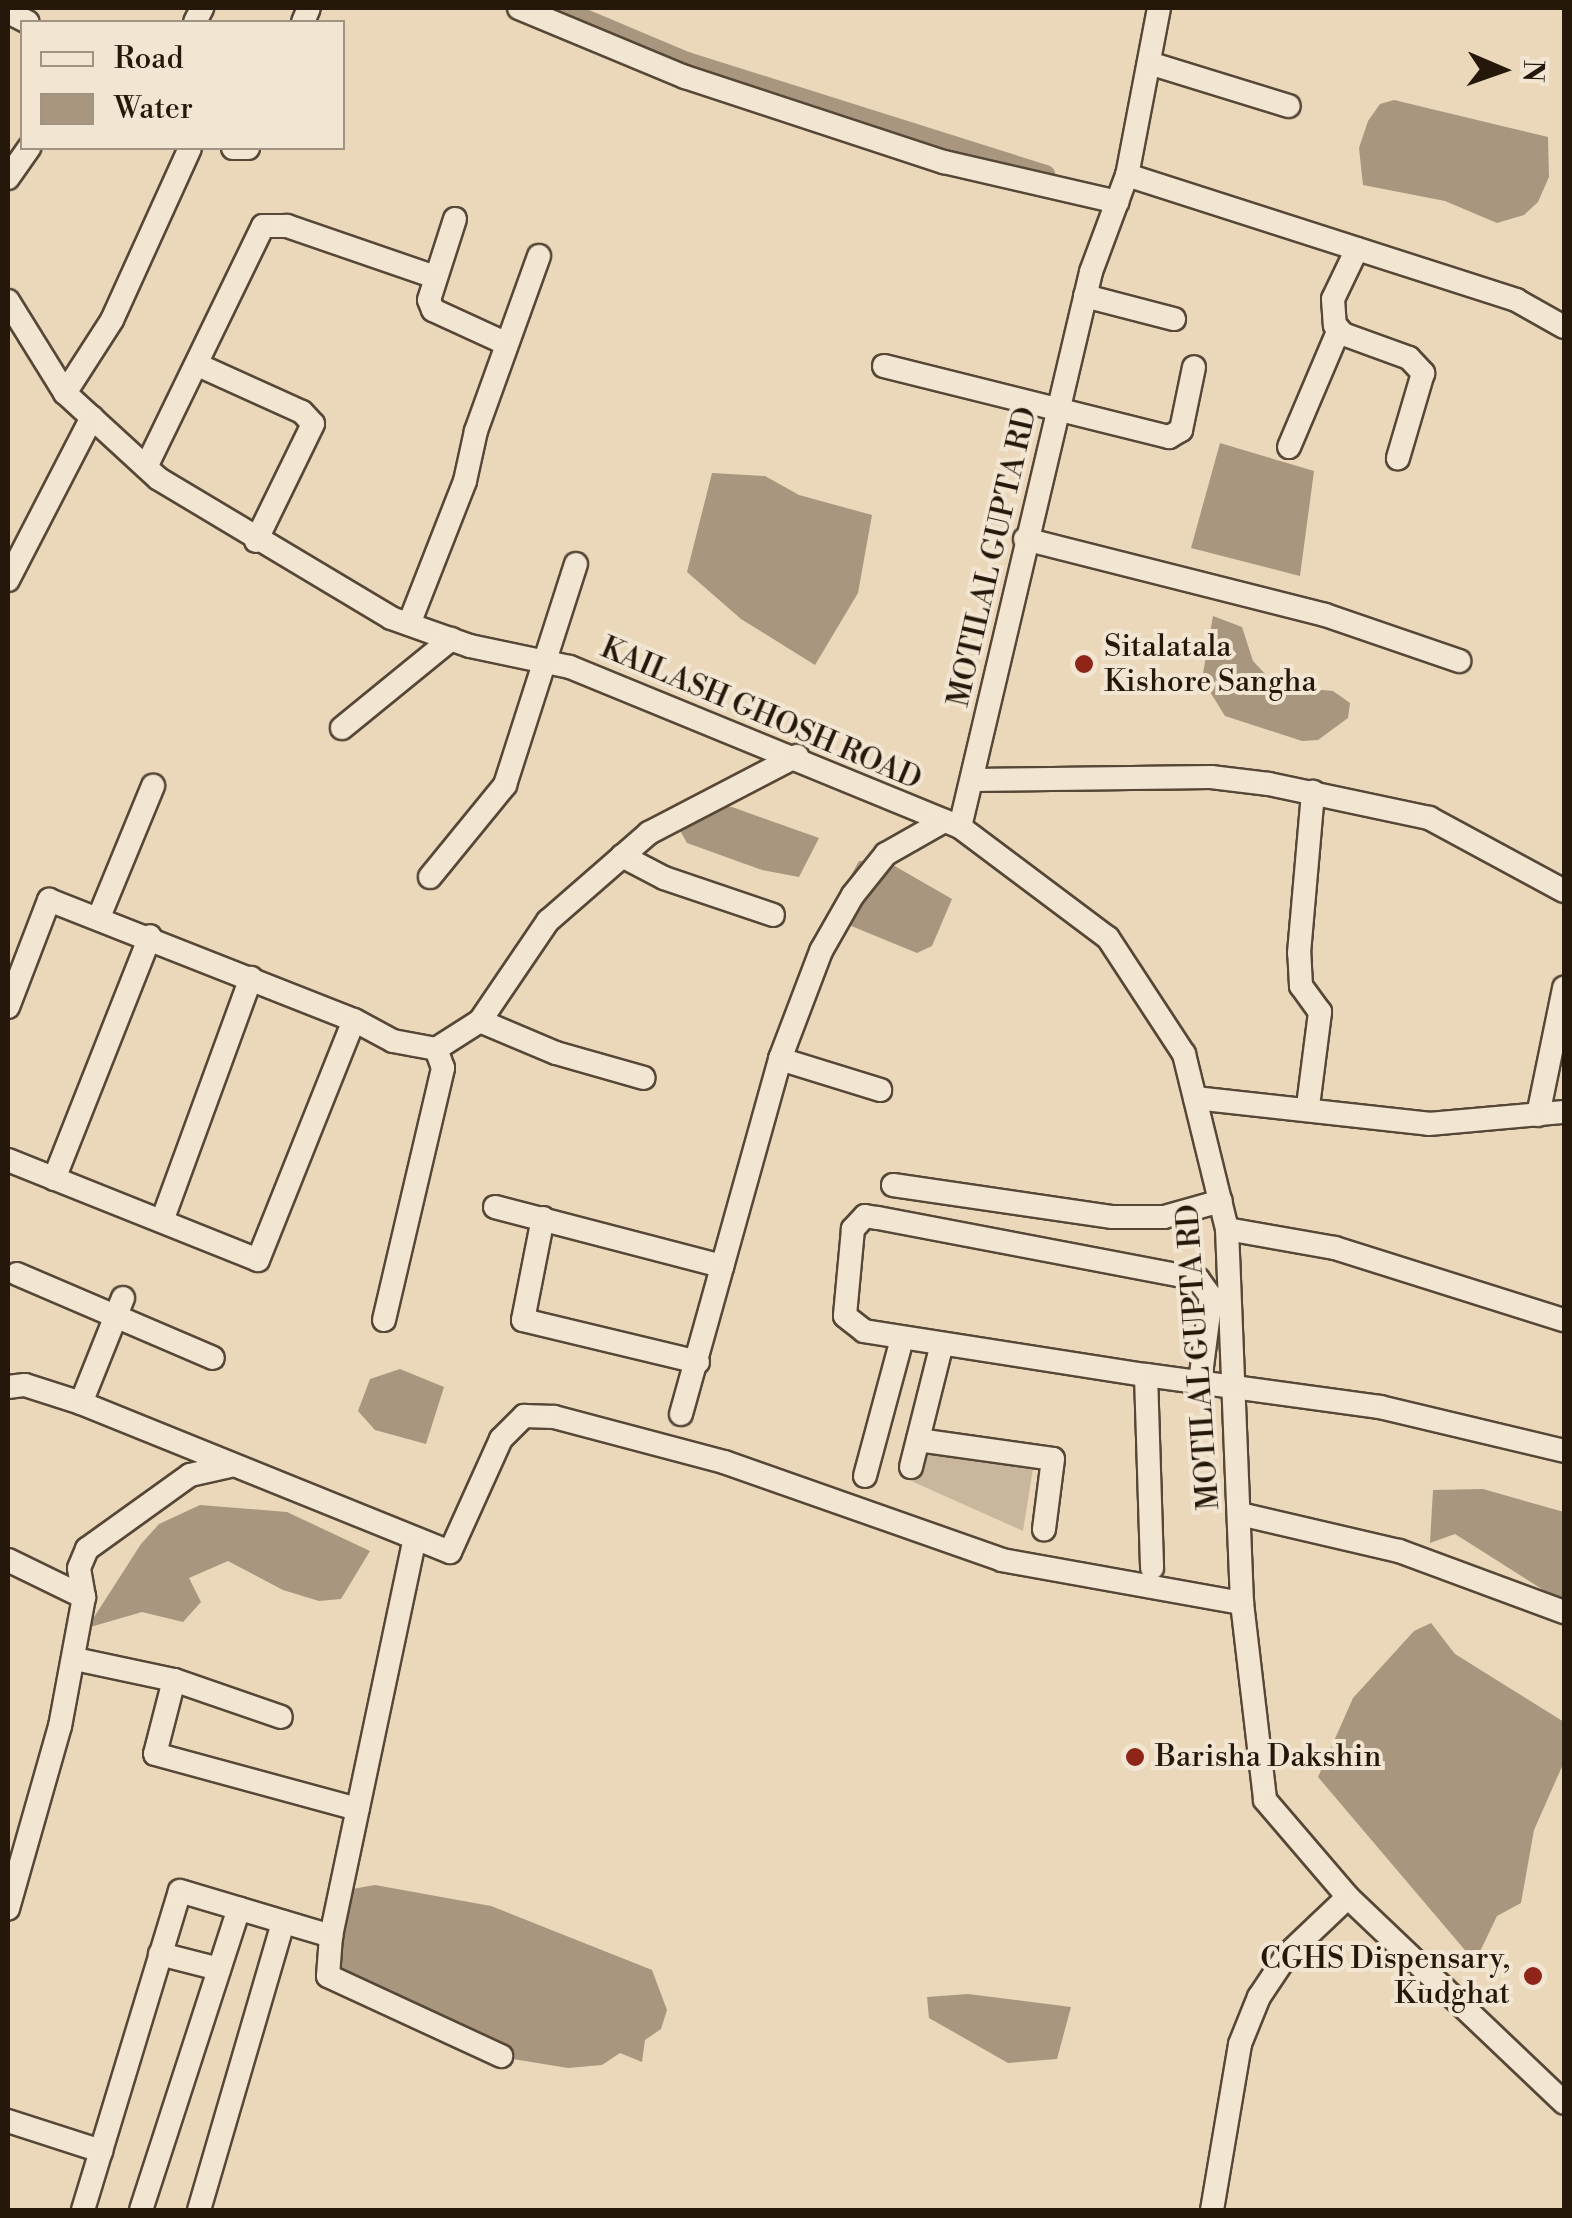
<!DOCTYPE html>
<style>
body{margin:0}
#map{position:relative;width:1572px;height:2218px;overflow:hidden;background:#ebd8bb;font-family:"Libre Bodoni",serif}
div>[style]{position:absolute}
.green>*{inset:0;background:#c9b79d}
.water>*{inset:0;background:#a8967e}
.canal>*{height:22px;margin:-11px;padding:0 11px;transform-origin:11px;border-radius:11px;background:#a8967e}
.roads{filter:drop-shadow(2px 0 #564736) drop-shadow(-2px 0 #564736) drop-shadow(0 2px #564736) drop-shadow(0 -2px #564736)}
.minor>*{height:22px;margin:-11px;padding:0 11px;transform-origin:11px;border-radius:11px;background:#f2e6d3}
.dots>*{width:28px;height:28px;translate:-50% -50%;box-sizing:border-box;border:5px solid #f2e6d3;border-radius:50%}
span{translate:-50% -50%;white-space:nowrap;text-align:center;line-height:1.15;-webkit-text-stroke:8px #f2e6d3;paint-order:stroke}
.street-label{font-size:30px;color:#251709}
.poi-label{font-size:30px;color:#251709}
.left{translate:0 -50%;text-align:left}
.right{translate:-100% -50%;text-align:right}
.frame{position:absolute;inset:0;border:10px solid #251709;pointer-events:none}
.legend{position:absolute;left:20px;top:20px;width:325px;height:130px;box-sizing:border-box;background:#f2e6d3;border:2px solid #a09382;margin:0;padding:12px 18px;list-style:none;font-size:30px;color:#251709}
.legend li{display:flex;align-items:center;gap:20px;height:50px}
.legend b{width:50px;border:2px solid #a09382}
.north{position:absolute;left:1452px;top:20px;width:100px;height:100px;-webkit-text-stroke:8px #f2e6d3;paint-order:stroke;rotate:92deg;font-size:28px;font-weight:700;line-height:40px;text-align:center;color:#251709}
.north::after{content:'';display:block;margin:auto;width:35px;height:45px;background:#251709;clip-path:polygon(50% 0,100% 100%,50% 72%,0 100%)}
</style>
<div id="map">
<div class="green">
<i style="clip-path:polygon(919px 1432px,1035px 1456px,1023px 1531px,900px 1476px)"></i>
</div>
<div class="water">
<i style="clip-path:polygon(1394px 100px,1548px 137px,1549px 177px,1538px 202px,1524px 215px,1497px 223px,1445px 201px,1363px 185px,1359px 148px,1368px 121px,1380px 104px)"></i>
<i style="clip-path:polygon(1220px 443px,1314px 471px,1300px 576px,1191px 548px)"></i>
<i style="clip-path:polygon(712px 473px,765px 476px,799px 495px,872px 515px,858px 593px,815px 665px,741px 619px,687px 572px)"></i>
<i style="clip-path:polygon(1213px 616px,1242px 627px,1253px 661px,1268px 677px,1280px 686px,1333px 691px,1350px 703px,1348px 718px,1318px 740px,1302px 741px,1225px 716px,1202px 679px)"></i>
<i style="clip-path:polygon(695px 804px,732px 807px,819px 838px,799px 877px,762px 870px,687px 843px,677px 825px)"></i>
<i style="clip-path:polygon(859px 861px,886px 861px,952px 899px,932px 946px,917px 953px,839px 921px,840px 895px)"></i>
<i style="clip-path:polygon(400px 1369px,444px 1387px,426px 1444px,375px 1430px,358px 1411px,370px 1379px)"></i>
<i style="clip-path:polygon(1483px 1489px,1564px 1512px,1564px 1603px,1455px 1534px,1430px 1543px,1433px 1490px)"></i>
<i style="clip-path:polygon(200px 1505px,287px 1512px,370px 1551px,341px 1599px,319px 1601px,283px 1590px,228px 1561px,189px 1578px,201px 1602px,183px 1622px,142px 1612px,87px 1628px,141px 1544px,159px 1524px)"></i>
<i style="clip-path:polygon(1431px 1623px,1455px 1654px,1564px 1722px,1564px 1762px,1534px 1830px,1521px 1903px,1497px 1916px,1475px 1962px,1318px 1777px,1353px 1698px,1414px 1631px)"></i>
<i style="clip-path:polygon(375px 1885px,491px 1906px,652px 1970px,667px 2010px,661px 2029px,645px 2040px,642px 2062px,620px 2053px,602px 2065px,568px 2068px,513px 2059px,352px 1981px,327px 1963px,335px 1892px)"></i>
<i style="clip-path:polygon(968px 1994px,1071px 2007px,1057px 2059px,1008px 2063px,929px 2018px,927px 1997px)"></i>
</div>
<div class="canal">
<i style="left:556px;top:8px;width:142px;rotate:22.8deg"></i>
<i style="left:687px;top:63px;width:375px;rotate:17.5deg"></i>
</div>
<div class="roads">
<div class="minor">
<i style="left:519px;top:8px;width:180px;rotate:22.6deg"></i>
<i style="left:685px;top:77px;width:273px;rotate:18.2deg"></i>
<i style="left:944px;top:162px;width:178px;rotate:13deg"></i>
<i style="left:1159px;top:8px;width:170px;rotate:100.8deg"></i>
<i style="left:1127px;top:175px;width:103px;rotate:110.4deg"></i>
<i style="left:1091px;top:272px;width:570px;rotate:103.28deg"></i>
<i style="left:960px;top:827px;width:185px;rotate:36.9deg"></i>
<i style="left:1108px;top:938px;width:139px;rotate:56.8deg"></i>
<i style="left:1184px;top:1054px;width:180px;rotate:76.2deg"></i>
<i style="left:1227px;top:1229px;width:374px;rotate:87.7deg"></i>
<i style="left:1242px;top:1603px;width:198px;rotate:83.3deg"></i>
<i style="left:1265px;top:1800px;width:128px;rotate:49.4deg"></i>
<i style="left:1348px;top:1897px;width:298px;rotate:43.6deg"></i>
<i style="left:8px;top:12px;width:22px;rotate:27deg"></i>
<i style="left:195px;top:22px;width:16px;rotate:-63deg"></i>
<i style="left:303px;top:22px;width:15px;rotate:-67deg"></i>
<i style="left:1149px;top:63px;width:146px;rotate:17.1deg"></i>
<i style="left:233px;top:148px;width:15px"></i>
<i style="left:1127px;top:175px;width:409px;rotate:17.8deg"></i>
<i style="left:1516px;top:300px;width:55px;rotate:29.4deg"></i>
<i style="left:8px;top:178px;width:37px;rotate:-55deg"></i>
<i style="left:455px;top:219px;width:85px;rotate:107.8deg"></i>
<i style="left:429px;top:300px;width:11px;rotate:68deg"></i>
<i style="left:433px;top:310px;width:81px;rotate:24.7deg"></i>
<i style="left:1357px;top:249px;width:55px;rotate:115.6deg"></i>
<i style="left:1333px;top:299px;width:26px;rotate:86deg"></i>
<i style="left:1335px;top:325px;width:12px;rotate:48deg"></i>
<i style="left:1343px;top:334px;width:70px;rotate:20deg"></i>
<i style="left:1409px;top:358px;width:21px;rotate:47deg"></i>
<i style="left:1423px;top:373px;width:89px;rotate:106.4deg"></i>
<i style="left:1085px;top:296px;width:92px;rotate:14.5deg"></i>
<i style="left:8px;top:301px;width:108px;rotate:58.2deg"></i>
<i style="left:65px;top:393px;width:127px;rotate:42.5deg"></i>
<i style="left:159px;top:479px;width:270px;rotate:30.9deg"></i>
<i style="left:391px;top:618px;width:84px;rotate:19.5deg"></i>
<i style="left:470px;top:646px;width:102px;rotate:11.9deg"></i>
<i style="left:570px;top:667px;width:422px;rotate:22.3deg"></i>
<i style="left:198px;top:365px;width:114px;rotate:24.3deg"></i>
<i style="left:302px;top:412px;width:16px;rotate:47deg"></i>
<i style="left:313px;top:424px;width:130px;rotate:116deg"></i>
<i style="left:884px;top:366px;width:294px;rotate:14deg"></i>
<i style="left:1169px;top:437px;width:14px;rotate:-30deg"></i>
<i style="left:1181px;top:430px;width:64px;rotate:-78.3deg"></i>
<i style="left:65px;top:393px;width:87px;rotate:-57.2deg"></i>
<i style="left:112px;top:320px;width:189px;rotate:-65.6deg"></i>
<i style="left:1289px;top:447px;width:128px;rotate:-67deg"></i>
<i style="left:146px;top:467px;width:268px;rotate:-64.1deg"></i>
<i style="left:263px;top:226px;width:24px"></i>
<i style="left:287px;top:226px;width:153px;rotate:19deg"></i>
<i style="left:1025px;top:539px;width:309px;rotate:14.2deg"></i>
<i style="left:1325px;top:615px;width:142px;rotate:18.9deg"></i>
<i style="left:8px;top:580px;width:183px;rotate:-62.7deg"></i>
<i style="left:409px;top:624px;width:154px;rotate:-68.6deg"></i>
<i style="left:465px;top:481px;width:51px;rotate:-77.6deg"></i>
<i style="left:476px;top:431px;width:186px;rotate:-70.2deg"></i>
<i style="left:342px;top:728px;width:141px;rotate:-39.2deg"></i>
<i style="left:972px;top:780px;width:239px;rotate:-0.7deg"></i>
<i style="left:1211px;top:777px;width:58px;rotate:6.9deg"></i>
<i style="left:1269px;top:784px;width:164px;rotate:12deg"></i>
<i style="left:1429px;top:818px;width:153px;rotate:28.4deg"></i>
<i style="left:622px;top:856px;width:47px;rotate:27.6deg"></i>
<i style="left:664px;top:878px;width:115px;rotate:18.7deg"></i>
<i style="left:430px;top:877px;width:119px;rotate:-50.8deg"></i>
<i style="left:505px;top:785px;width:232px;rotate:-72.2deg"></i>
<i style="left:99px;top:917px;width:142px;rotate:-67.6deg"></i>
<i style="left:8px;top:1007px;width:115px;rotate:-69deg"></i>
<i style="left:49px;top:900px;width:328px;rotate:21.5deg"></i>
<i style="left:354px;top:1020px;width:44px;rotate:28.3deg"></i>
<i style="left:393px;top:1041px;width:44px;rotate:10.5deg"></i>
<i style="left:436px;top:1049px;width:52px;rotate:-32.5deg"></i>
<i style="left:480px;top:1021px;width:121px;rotate:-55.8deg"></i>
<i style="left:548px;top:921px;width:134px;rotate:-41.1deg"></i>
<i style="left:649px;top:833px;width:167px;rotate:-27.5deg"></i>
<i style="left:480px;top:1021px;width:82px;rotate:22.8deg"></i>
<i style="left:556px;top:1053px;width:91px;rotate:15.9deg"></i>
<i style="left:780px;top:1059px;width:105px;rotate:17.2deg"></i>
<i style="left:1195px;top:1098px;width:235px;rotate:6.3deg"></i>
<i style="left:1429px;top:1124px;width:136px;rotate:-5.1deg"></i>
<i style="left:1308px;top:1106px;width:95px;rotate:-82.7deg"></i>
<i style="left:1320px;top:1012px;width:32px;rotate:-126deg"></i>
<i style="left:1301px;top:986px;width:33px;rotate:-93deg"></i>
<i style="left:1299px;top:953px;width:162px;rotate:-85deg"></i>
<i style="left:1538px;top:1115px;width:130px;rotate:-78.4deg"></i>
<i style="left:8px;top:1160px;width:269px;rotate:21.8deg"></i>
<i style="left:258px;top:1260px;width:258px;rotate:-68.2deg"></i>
<i style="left:54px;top:1179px;width:261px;rotate:-68.4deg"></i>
<i style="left:893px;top:1185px;width:222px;rotate:8.3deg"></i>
<i style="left:1113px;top:1217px;width:51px"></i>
<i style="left:1164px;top:1217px;width:59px;rotate:-15.7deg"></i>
<i style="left:495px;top:1207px;width:235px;rotate:14.6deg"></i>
<i style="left:543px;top:1218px;width:104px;rotate:101.1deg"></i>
<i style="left:523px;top:1320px;width:180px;rotate:13.5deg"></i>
<i style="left:162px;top:1221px;width:259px;rotate:-69.9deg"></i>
<i style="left:1227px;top:1229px;width:110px;rotate:10deg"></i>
<i style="left:1335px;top:1248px;width:240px;rotate:17.5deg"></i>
<i style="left:17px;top:1274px;width:213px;rotate:23.2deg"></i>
<i style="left:384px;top:1320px;width:259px;rotate:-76.8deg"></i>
<i style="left:443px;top:1068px;width:20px;rotate:-110deg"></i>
<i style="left:1146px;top:1375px;width:193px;rotate:88.2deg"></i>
<i style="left:1200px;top:1382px;width:86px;rotate:-82.6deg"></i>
<i style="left:1211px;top:1297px;width:22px;rotate:-126deg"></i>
<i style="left:1198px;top:1279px;width:327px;rotate:-169.2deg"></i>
<i style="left:877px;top:1218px;width:12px;rotate:-171deg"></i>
<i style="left:865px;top:1216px;width:18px;rotate:133deg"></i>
<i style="left:853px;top:1229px;width:87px;rotate:95.3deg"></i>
<i style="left:845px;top:1316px;width:24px;rotate:38deg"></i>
<i style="left:864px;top:1331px;width:285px;rotate:8.9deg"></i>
<i style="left:1146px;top:1375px;width:236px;rotate:7.8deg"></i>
<i style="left:1380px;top:1407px;width:189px;rotate:13.4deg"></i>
<i style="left:8px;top:1387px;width:17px;rotate:-7deg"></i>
<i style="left:25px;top:1385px;width:59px;rotate:17.8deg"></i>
<i style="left:81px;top:1403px;width:398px;rotate:22deg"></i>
<i style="left:450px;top:1552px;width:124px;rotate:-65.7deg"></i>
<i style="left:501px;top:1439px;width:33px;rotate:-45deg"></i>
<i style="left:524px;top:1416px;width:30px;rotate:2deg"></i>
<i style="left:554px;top:1417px;width:176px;rotate:14.8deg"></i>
<i style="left:724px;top:1462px;width:295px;rotate:19.4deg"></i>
<i style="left:1002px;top:1560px;width:244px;rotate:10.2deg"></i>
<i style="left:81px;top:1403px;width:113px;rotate:-68.2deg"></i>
<i style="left:681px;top:1414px;width:369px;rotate:-74.4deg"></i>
<i style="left:780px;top:1059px;width:116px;rotate:-69.2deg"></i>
<i style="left:821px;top:951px;width:64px;rotate:-60.3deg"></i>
<i style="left:853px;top:895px;width:53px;rotate:-51.2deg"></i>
<i style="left:886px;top:854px;width:67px;rotate:-29.6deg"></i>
<i style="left:918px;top:1440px;width:136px;rotate:8deg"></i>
<i style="left:1053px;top:1459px;width:71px;rotate:97.3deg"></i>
<i style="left:911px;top:1467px;width:127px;rotate:-75.9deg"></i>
<i style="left:865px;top:1476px;width:142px;rotate:-74.9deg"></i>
<i style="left:1240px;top:1514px;width:163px;rotate:13.1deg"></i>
<i style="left:1399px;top:1551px;width:176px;rotate:20.3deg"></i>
<i style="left:8px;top:1560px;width:85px;rotate:26deg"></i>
<i style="left:84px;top:1597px;width:131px;rotate:100.5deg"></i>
<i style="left:60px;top:1726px;width:190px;rotate:105.9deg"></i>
<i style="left:84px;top:1597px;width:29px;rotate:-100deg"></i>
<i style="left:79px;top:1568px;width:21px;rotate:-67deg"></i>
<i style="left:87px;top:1549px;width:127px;rotate:-35.7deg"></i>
<i style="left:190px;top:1475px;width:41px;rotate:-12.7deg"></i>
<i style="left:75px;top:1659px;width:101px;rotate:12deg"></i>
<i style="left:174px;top:1680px;width:113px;rotate:19.1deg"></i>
<i style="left:174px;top:1680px;width:76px;rotate:104.4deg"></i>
<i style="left:155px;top:1754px;width:210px;rotate:15.2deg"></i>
<i style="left:331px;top:1936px;width:40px;rotate:94.3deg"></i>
<i style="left:328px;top:1976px;width:191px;rotate:24.8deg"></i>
<i style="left:160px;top:1954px;width:61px;rotate:14.3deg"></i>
<i style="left:8px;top:2121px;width:98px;rotate:17.9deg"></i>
<i style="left:83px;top:2210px;width:333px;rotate:-73.1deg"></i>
<i style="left:180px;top:1891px;width:158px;rotate:16.6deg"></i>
<i style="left:331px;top:1936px;width:406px;rotate:-78.1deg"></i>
<i style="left:141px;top:2210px;width:317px;rotate:-72deg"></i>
<i style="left:199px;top:2210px;width:300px;rotate:-73.7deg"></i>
<i style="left:1212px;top:2210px;width:168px;rotate:-80.4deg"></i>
<i style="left:1240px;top:2044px;width:51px;rotate:-68deg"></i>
<i style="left:1259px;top:1997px;width:50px;rotate:-56.3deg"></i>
<i style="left:1287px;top:1955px;width:84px;rotate:-43.6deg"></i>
</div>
</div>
<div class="dots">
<i style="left:1084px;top:664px;background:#8f2418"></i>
<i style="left:1135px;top:1757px;background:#8f2418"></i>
<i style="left:1533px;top:1976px;background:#8f2418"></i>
</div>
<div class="street-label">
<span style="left:993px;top:557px;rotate:-77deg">MOTILAL GUPTA RD</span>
<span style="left:761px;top:714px;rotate:23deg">KAILASH GHOSH ROAD</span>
<span style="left:1199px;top:1357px;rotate:-94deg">MOTILAL GUPTA RD</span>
</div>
<div class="poi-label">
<span class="left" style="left:1104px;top:664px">Sitalatala<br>Kishore Sangha</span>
<span class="left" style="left:1155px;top:1757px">Barisha Dakshin</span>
<span class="right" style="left:1510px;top:1976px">CGHS Dispensary,<br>Kudghat</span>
</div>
<div class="frame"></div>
<ul class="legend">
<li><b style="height:12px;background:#f2e6d3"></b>Road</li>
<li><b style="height:28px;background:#a8967e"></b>Water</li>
</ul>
<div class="north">N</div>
</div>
